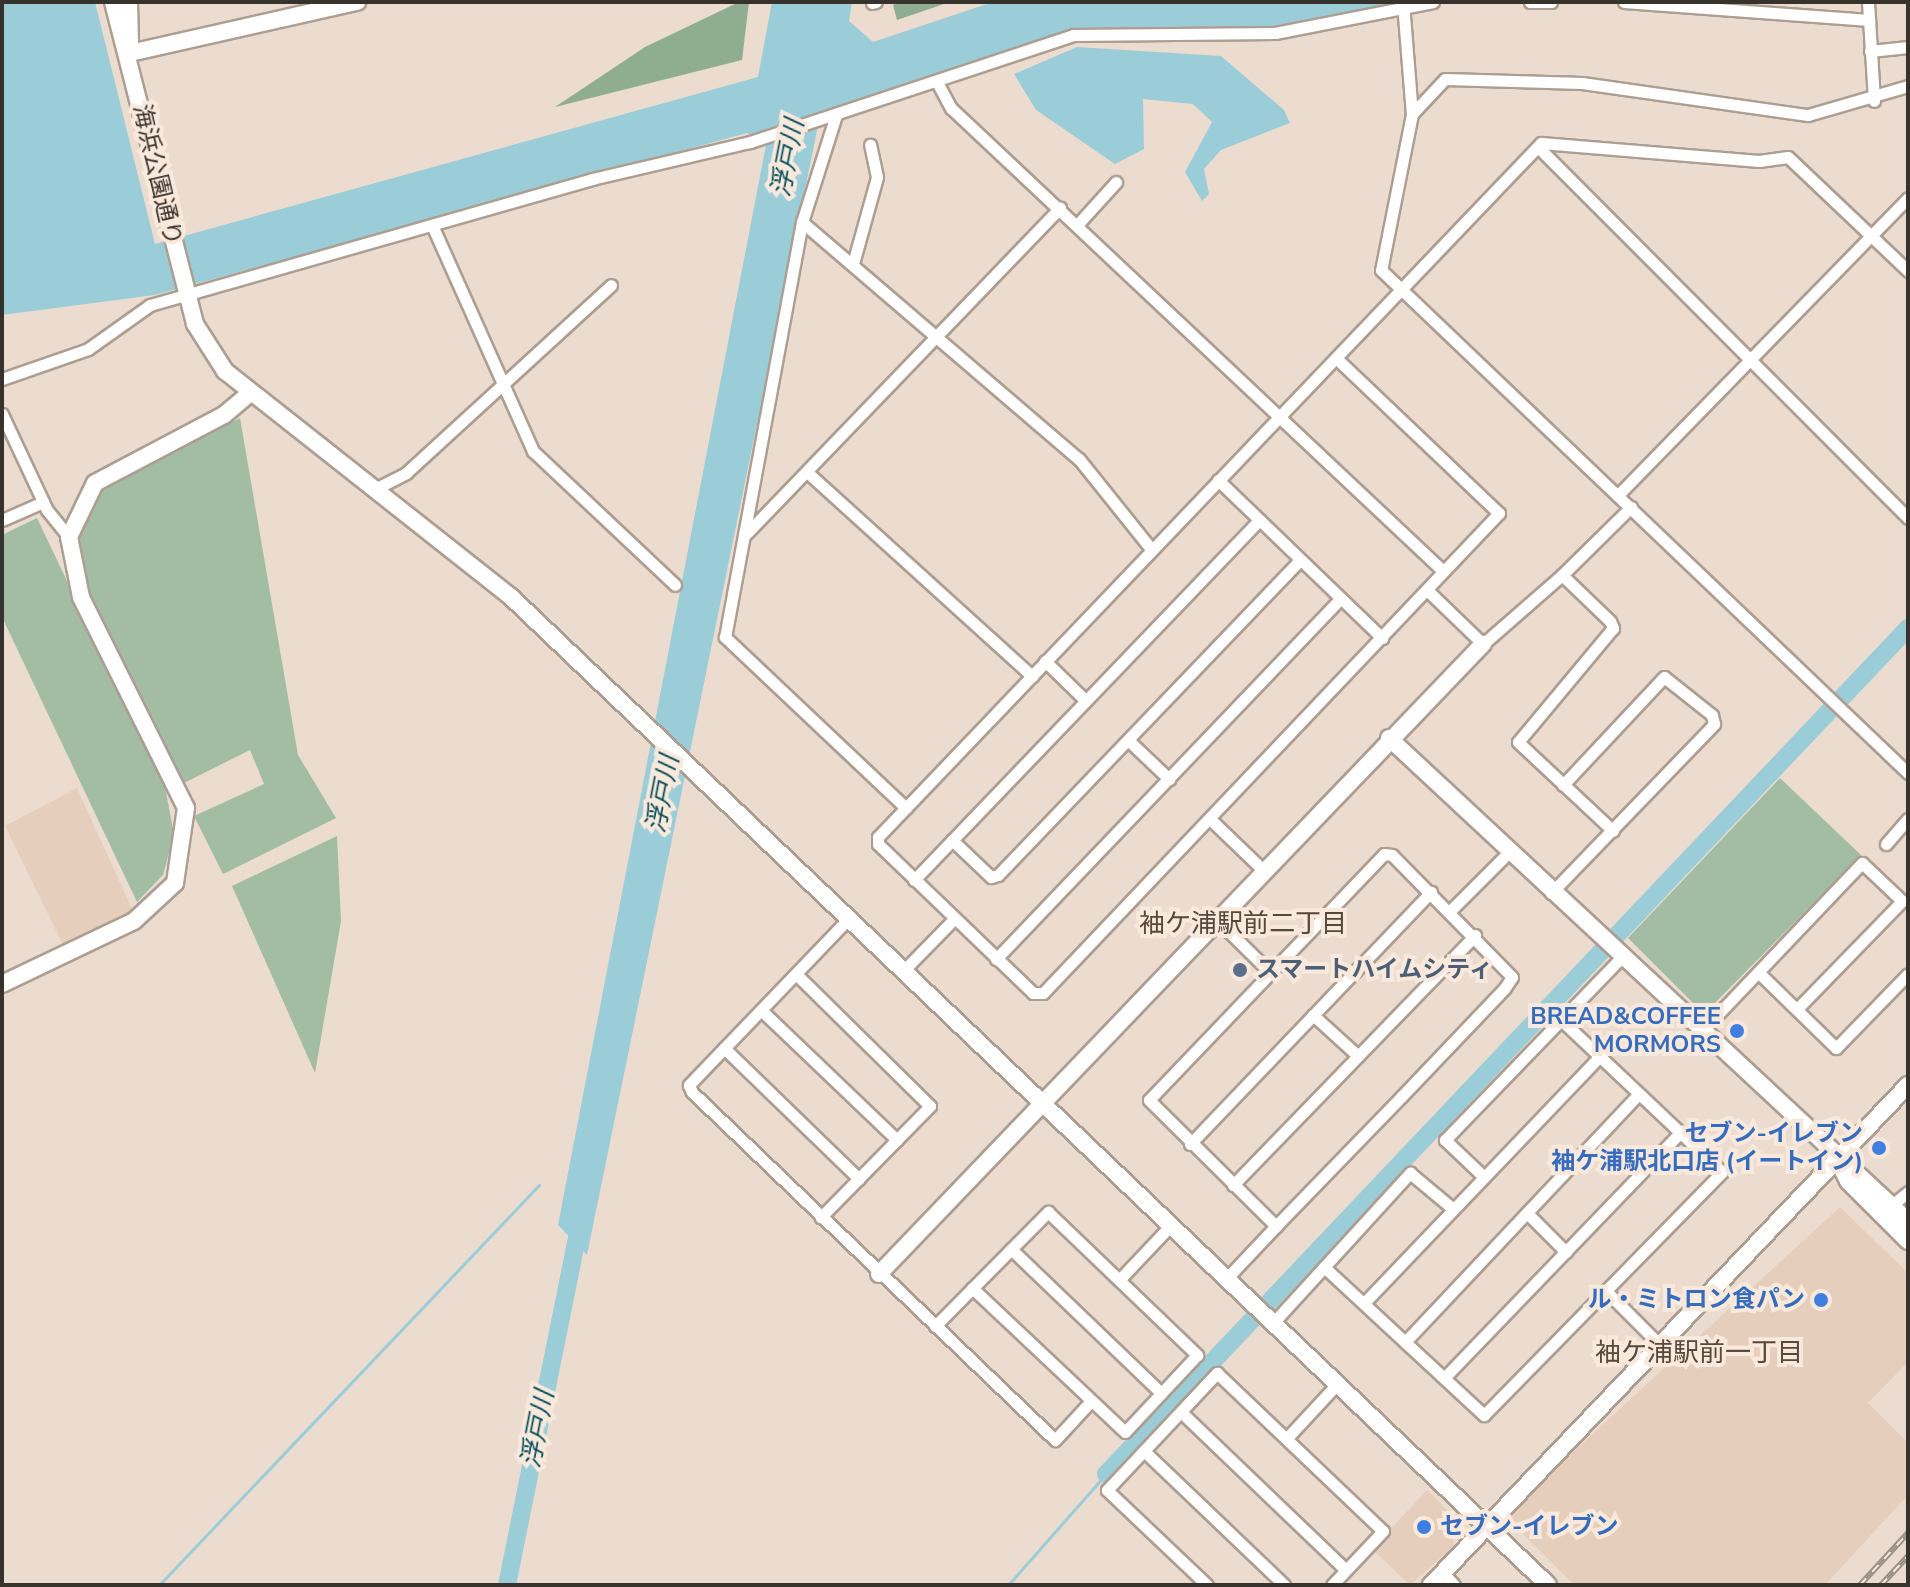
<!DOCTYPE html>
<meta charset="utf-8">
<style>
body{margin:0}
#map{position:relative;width:1910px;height:1587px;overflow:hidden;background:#ecdccf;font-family:"Nunito Sans","Noto Sans JP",sans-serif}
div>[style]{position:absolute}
.built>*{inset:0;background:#e5cfbc}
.green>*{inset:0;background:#a2bda4}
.forest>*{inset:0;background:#8fae91}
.water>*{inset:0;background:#9bcdd8}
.stream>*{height:3px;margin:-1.5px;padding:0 1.5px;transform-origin:1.5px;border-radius:1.5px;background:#9bcdd8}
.river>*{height:18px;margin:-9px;padding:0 9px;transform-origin:9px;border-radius:9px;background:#9bcdd8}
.roads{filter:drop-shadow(2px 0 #ad9e92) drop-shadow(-2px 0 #ad9e92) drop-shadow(0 2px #ad9e92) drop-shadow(0 -2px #ad9e92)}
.street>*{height:11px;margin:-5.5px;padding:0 5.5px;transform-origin:5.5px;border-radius:5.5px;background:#fff}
.secondary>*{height:16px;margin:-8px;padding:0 8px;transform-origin:8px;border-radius:8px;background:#fff}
.rail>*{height:6px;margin-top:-3px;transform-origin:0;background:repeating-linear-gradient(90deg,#f9e9dc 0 9px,#9a8f85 0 18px);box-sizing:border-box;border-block:2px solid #9a8f85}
.dots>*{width:22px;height:22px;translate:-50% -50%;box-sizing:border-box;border:4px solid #f9e9dc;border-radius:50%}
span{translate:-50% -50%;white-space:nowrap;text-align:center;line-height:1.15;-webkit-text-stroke:8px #f9e9dc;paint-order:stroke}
.street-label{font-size:24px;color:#38322d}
.service-label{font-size:24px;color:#4e5e75;font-weight:700}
.left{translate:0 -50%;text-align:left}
.shop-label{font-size:24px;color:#366cbe;font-weight:700}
.right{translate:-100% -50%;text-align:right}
.water-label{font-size:26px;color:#044e5b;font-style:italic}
.neighbourhood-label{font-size:26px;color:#55483d}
.frame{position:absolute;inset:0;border:4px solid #38322d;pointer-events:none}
</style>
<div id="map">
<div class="built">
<i style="clip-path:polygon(77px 788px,133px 911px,63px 945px,5px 826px)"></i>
<i style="clip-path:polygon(1840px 1207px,1908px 1273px,1908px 1362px,1868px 1403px,1908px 1443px,1908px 1495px,1825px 1585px,1574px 1585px,1504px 1515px)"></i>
<i style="clip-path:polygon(1427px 1490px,1449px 1512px,1454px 1546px,1410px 1585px,1372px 1549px)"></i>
</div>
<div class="green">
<i style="clip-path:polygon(240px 418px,298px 755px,336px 818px,223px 874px,194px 816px,264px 784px,250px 750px,182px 784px,79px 570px,80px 534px,96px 491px)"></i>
<i style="clip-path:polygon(37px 518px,165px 787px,174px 834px,163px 875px,137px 902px,2px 617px,2px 535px)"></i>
<i style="clip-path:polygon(1780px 778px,1861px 855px,1704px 1014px,1628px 938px)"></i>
<i style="clip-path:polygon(337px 836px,341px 921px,315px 1073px,232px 886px)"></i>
</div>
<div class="forest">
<i style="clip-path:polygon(739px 2px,749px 2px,742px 60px,555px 107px,645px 47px)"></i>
<i style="clip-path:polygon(901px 2px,950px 2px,897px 20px,893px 5px)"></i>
</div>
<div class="water">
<i style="clip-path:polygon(2px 2px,95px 2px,155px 244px,758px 77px,772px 2px,852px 2px,849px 21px,873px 42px,993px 2px,1396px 2px,1278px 26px,1076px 28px,821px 111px,587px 1255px,558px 1225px,766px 145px,747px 133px,155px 295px,2px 315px)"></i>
<i style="clip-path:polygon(1077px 47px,1221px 56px,1284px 110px,1290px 123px,1221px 150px,1204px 169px,1209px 194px,1202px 201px,1185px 172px,1212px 122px,1193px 104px,1143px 99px,1144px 149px,1115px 164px,1036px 110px,1014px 74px)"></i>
</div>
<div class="stream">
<i style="left:159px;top:1585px;width:552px;rotate:-46.47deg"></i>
<i style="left:1008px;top:1585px;width:148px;rotate:-48.6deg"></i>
</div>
<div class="river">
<i style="left:1106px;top:1474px;width:1166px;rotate:-46.53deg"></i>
<i style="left:507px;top:1585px;width:373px;rotate:-78.6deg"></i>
</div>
<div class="roads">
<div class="street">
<i style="left:1530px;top:2px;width:21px"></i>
<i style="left:1624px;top:2px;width:246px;rotate:4.2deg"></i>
<i style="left:1868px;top:2px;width:99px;rotate:86.5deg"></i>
<i style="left:872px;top:3px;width:4px;rotate:-14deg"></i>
<i style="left:1403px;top:3px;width:111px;rotate:85.4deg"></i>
<i style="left:1412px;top:114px;width:159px;rotate:101.2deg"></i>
<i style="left:1381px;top:270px;width:729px;rotate:43.67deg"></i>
<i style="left:1870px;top:51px;width:38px;rotate:-6deg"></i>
<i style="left:937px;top:82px;width:30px;rotate:62deg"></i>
<i style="left:951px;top:108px;width:676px;rotate:43.26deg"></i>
<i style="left:1412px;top:114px;width:48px;rotate:-46.7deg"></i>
<i style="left:1445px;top:79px;width:137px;rotate:1.7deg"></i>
<i style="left:1582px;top:83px;width:228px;rotate:8.1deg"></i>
<i style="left:1808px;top:115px;width:104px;rotate:-16.2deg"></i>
<i style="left:836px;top:115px;width:112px;rotate:107.6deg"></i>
<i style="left:802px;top:222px;width:422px;rotate:100.5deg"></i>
<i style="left:725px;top:637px;width:249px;rotate:43.4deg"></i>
<i style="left:1541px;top:150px;width:520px;rotate:45.08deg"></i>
<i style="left:802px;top:222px;width:365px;rotate:40.6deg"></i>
<i style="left:1079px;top:459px;width:115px;rotate:51.3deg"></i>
<i style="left:432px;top:225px;width:248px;rotate:65.9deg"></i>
<i style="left:533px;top:451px;width:195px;rotate:43.3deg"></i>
<i style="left:1077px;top:225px;width:58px;rotate:-47.8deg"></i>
<i style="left:854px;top:260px;width:86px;rotate:-74.5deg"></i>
<i style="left:877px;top:177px;width:33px;rotate:-102deg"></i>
<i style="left:1336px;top:358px;width:225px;rotate:43.6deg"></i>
<i style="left:1499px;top:513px;width:662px;rotate:133.53deg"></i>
<i style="left:1043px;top:993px;width:10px;rotate:180deg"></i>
<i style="left:1033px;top:993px;width:215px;rotate:-136.1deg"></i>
<i style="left:878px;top:844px;width:7px;rotate:-90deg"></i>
<i style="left:878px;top:837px;width:960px;rotate:-46.31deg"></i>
<i style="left:1541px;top:143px;width:219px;rotate:4.7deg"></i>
<i style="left:1759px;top:161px;width:29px;rotate:-8deg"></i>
<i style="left:1788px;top:157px;width:166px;rotate:43.5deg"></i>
<i style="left:2px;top:379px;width:91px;rotate:-19.2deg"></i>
<i style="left:88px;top:349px;width:76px;rotate:-35.4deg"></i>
<i style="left:150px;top:305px;width:460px;rotate:-15.9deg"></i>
<i style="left:592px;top:179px;width:162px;rotate:-13.2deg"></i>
<i style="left:750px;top:142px;width:340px;rotate:-18.3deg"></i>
<i style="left:1073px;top:35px;width:202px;rotate:-0.6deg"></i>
<i style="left:1275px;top:33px;width:161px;rotate:-11.1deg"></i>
<i style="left:2px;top:414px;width:106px;rotate:64.9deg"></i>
<i style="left:47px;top:510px;width:35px;rotate:51deg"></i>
<i style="left:807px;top:472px;width:304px;rotate:42.2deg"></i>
<i style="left:1218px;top:480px;width:228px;rotate:43.9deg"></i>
<i style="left:375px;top:489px;width:35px;rotate:-27deg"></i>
<i style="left:406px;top:473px;width:278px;rotate:-42.5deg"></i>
<i style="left:1618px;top:495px;width:415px;rotate:-45.7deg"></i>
<i style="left:2px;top:520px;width:45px;rotate:-23.7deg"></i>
<i style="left:746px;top:534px;width:453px;rotate:-46.1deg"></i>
<i style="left:1562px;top:575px;width:97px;rotate:-44.6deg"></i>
<i style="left:1427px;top:590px;width:78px;rotate:44deg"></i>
<i style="left:1483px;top:644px;width:105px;rotate:-41.1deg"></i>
<i style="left:1562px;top:575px;width:66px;rotate:43.8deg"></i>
<i style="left:1610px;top:621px;width:8px;rotate:67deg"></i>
<i style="left:1613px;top:628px;width:148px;rotate:129.8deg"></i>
<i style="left:1518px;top:742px;width:130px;rotate:43.1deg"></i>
<i style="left:1045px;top:661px;width:57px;rotate:44.3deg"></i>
<i style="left:1128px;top:740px;width:57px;rotate:43.6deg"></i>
<i style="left:1210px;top:819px;width:74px;rotate:43.9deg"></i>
<i style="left:952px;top:840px;width:54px;rotate:43.5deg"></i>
<i style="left:991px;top:877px;width:7px;rotate:-16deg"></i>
<i style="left:998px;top:875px;width:436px;rotate:-46.2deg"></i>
<i style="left:1886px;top:844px;width:33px;rotate:-49deg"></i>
<i style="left:914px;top:880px;width:499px;rotate:-46.2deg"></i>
<i style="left:1551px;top:893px;width:235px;rotate:-46deg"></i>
<i style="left:1714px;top:724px;width:9px;rotate:-103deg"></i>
<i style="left:1712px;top:715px;width:61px;rotate:-141.6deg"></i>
<i style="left:1664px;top:677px;width:148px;rotate:133.1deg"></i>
<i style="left:1450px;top:911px;width:83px;rotate:-45deg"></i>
<i style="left:850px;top:917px;width:233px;rotate:133.8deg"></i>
<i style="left:689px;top:1085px;width:8px;rotate:67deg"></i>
<i style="left:692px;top:1092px;width:503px;rotate:43.79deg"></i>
<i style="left:1055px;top:1440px;width:53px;rotate:-47.3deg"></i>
<i style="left:1216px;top:919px;width:76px;rotate:44.5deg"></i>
<i style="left:996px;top:959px;width:499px;rotate:-46.3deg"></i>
<i style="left:905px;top:969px;width:70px;rotate:-45.6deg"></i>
<i style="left:1758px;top:972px;width:109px;rotate:44.3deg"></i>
<i style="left:1836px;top:1048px;width:103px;rotate:-45.8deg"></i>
<i style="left:796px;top:974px;width:188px;rotate:44.6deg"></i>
<i style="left:930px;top:1106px;width:156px;rotate:134.5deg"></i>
<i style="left:761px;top:1010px;width:188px;rotate:43.7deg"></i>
<i style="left:1313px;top:1015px;width:61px;rotate:42.3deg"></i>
<i style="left:1700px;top:1033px;width:235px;rotate:-46.4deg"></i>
<i style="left:1862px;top:863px;width:55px;rotate:43.5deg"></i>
<i style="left:1902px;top:901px;width:151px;rotate:134.2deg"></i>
<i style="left:724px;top:1048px;width:188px;rotate:44.1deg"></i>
<i style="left:1190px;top:1144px;width:349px;rotate:-46.3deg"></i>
<i style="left:1484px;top:1177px;width:54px;rotate:-136.5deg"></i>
<i style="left:1445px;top:1140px;width:253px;rotate:-46deg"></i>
<i style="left:1233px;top:1185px;width:348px;rotate:-45.9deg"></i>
<i style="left:1892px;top:1205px;width:21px;rotate:-39deg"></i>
<i style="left:1527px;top:1213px;width:55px;rotate:45deg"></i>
<i style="left:1011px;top:1249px;width:208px;rotate:43.8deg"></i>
<i style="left:1324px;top:1267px;width:218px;rotate:42.8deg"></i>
<i style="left:1484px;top:1415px;width:340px;rotate:-45.6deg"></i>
<i style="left:1722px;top:1172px;width:221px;rotate:-136.6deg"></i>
<i style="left:1226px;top:1279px;width:73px;rotate:-46.7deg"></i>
<i style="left:1276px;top:1226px;width:180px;rotate:-45.9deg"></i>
<i style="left:1401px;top:1097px;width:149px;rotate:-46.4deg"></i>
<i style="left:1504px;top:989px;width:14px;rotate:-56deg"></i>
<i style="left:1512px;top:977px;width:171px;rotate:-134.5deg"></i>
<i style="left:1392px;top:855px;width:8px;rotate:-173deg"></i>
<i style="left:1384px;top:854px;width:340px;rotate:133.7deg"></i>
<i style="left:1149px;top:1100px;width:179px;rotate:44.8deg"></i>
<i style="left:1119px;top:1280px;width:74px;rotate:-46.6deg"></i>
<i style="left:1606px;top:1291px;width:75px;rotate:45deg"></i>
<i style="left:1364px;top:1303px;width:342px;rotate:-46.3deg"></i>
<i style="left:1272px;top:1324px;width:205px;rotate:-47.6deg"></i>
<i style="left:1410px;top:1173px;width:55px;rotate:39.8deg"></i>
<i style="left:935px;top:1326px;width:161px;rotate:-45.3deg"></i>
<i style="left:1048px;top:1212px;width:207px;rotate:43.8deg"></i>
<i style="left:1197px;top:1355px;width:105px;rotate:133.1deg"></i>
<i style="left:1125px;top:1432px;width:210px;rotate:-136.7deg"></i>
<i style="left:1405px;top:1342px;width:341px;rotate:-46.7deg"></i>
<i style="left:1444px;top:1378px;width:340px;rotate:-46.1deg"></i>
<i style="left:1181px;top:1412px;width:228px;rotate:43.8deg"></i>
<i style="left:1287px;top:1438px;width:74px;rotate:-47.2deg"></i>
<i style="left:1144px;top:1451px;width:194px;rotate:43.7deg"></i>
<i style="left:1443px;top:1573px;width:16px;rotate:47deg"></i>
<i style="left:1207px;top:1585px;width:138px;rotate:-136.5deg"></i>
<i style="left:1107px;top:1490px;width:161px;rotate:-46.8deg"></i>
<i style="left:1217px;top:1373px;width:229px;rotate:43.6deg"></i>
<i style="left:1383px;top:1531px;width:74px;rotate:133.4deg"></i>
</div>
<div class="secondary">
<i style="left:113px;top:2px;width:332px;rotate:75.7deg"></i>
<i style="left:195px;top:324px;width:56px;rotate:57.4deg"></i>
<i style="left:225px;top:371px;width:365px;rotate:38.3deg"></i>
<i style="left:511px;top:597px;width:1432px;rotate:43.61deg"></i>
<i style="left:129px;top:2px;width:41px;rotate:88.6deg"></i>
<i style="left:130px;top:53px;width:233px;rotate:-12.7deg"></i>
<i style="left:1389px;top:738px;width:709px;rotate:42.94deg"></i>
<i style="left:2px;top:984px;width:146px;rotate:-25.5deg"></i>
<i style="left:134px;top:921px;width:56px;rotate:-42.8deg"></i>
<i style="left:175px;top:883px;width:76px;rotate:-81.7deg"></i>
<i style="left:186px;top:808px;width:236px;rotate:-116.5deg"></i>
<i style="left:81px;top:597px;width:61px;rotate:-101.3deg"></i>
<i style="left:69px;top:537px;width:60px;rotate:-64.3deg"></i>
<i style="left:95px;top:483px;width:146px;rotate:-27.8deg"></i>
<i style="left:224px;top:415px;width:34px;rotate:-40deg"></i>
<i style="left:1838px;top:1161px;width:22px;rotate:63deg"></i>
<i style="left:1848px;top:1181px;width:85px;rotate:45deg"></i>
<i style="left:879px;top:1274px;width:873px;rotate:-46.21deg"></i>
<i style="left:1431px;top:1585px;width:691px;rotate:-46.35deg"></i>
</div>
</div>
<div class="rail">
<i style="left:1860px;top:1585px;width:71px;rotate:-47.3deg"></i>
<i style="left:1881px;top:1585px;width:40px;rotate:-47deg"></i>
</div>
<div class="dots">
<i style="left:1240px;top:970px;background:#5c6f8a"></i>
<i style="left:1737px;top:1031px;background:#3f7fe0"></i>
<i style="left:1879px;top:1148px;background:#3f7fe0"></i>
<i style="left:1821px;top:1300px;background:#3f7fe0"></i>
<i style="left:1424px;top:1527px;background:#3f7fe0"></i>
</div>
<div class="street-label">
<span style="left:157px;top:175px;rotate:77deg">海浜公園通り</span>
</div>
<div class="service-label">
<span class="left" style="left:1256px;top:970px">スマートハイムシティ</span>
</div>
<div class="shop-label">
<span class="right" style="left:1721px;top:1031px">BREAD&amp;COFFEE<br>MORMORS</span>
<span class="right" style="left:1863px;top:1148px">セブン-イレブン<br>袖ケ浦駅北口店 (イートイン)</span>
<span class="right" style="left:1805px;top:1300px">ル・ミトロン食パン</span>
<span class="left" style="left:1440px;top:1527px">セブン-イレブン</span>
</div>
<div class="water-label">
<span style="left:788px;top:158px;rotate:-79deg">浮戸川</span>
<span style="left:663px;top:794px;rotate:-79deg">浮戸川</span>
<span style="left:538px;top:1429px;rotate:-79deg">浮戸川</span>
</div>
<div class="neighbourhood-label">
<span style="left:1243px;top:924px">袖ケ浦駅前二丁目</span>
<span style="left:1699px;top:1353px">袖ケ浦駅前一丁目</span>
</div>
<div class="frame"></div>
</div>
